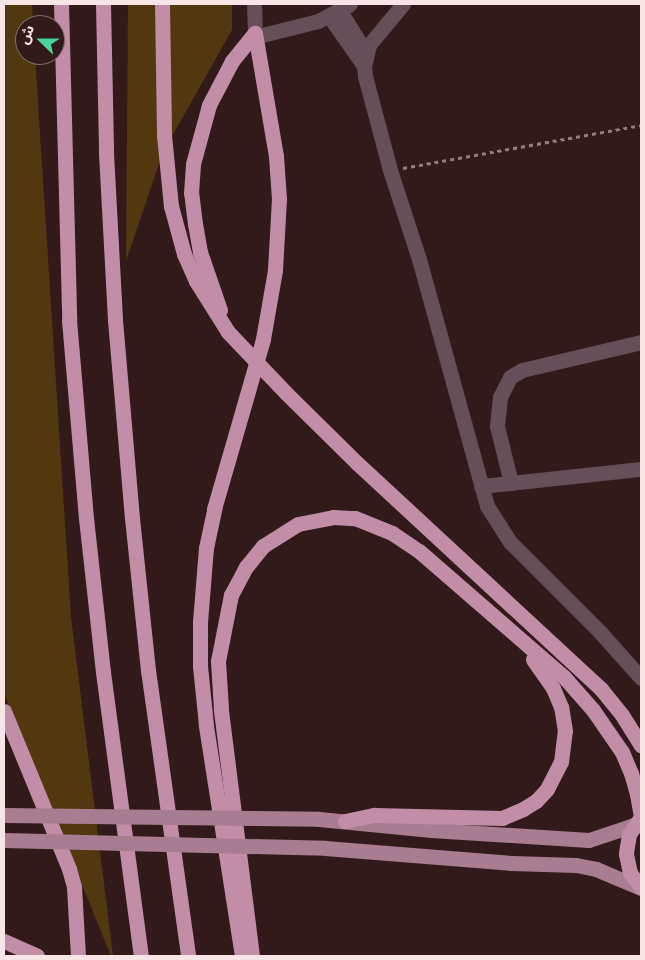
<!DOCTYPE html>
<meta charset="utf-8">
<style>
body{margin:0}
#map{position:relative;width:645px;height:960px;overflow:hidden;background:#321a1a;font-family:Karla,"Noto Sans Arabic",sans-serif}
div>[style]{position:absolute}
.green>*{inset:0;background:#52380e}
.path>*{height:3px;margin-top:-1.5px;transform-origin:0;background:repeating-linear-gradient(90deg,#937e7e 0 4px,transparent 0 8px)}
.minor>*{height:15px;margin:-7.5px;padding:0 7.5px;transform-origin:7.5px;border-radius:7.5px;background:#654f59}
.major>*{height:15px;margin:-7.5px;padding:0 7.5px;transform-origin:7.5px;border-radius:7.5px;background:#a87c91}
.highway>*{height:15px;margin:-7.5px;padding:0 7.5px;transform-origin:7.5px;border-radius:7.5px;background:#c28ea7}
.major-bridge>*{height:15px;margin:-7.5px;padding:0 7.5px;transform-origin:7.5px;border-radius:7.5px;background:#a87c91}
.highway-bridge>*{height:15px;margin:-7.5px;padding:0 7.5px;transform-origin:7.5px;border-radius:7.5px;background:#c28ea7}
span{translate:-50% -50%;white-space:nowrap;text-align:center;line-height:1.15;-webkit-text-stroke:4px #321a1a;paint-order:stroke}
.frame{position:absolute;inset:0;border:5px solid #f8e6e6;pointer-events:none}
.north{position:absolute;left:15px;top:15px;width:50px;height:50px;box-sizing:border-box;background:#321a1a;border:1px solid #816c6c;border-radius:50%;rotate:292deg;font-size:14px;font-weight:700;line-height:20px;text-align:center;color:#f8e6e6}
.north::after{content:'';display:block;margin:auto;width:18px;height:22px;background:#49d49c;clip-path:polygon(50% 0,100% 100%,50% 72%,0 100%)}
</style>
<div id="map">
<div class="green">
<i style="clip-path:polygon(5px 4px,32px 4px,33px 25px,25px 25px,25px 55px,35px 55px,71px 617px,113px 956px,111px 956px,4px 693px)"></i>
<i style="clip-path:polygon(128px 4px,232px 4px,232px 30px,163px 152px,126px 261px)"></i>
</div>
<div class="path">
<i style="left:403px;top:168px;width:242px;rotate:-10.2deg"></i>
</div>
<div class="minor">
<i style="left:254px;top:4px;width:29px;rotate:88deg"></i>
<i style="left:255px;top:33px;width:7px;rotate:16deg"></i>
<i style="left:262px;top:35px;width:58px;rotate:-14deg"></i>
<i style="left:318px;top:21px;width:36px;rotate:-28deg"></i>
<i style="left:403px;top:4px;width:53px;rotate:129.7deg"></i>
<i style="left:369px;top:45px;width:22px;rotate:103deg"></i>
<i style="left:364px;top:66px;width:10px;rotate:84deg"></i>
<i style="left:365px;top:76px;width:97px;rotate:75.1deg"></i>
<i style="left:390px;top:170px;width:94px;rotate:72deg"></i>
<i style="left:419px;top:259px;width:256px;rotate:74.6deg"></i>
<i style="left:487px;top:506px;width:43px;rotate:57.4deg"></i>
<i style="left:510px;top:542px;width:127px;rotate:45deg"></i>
<i style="left:600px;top:632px;width:62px;rotate:48.3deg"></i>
<i style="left:340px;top:11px;width:49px;rotate:58.2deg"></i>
<i style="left:329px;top:16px;width:61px;rotate:55deg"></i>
<i style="left:511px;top:483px;width:59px;rotate:-103.8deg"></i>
<i style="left:497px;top:426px;width:29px;rotate:-84deg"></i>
<i style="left:500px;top:397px;width:22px;rotate:-63deg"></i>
<i style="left:510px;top:377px;width:14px;rotate:-30deg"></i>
<i style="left:522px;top:370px;width:122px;rotate:-13.2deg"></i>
<i style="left:481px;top:486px;width:161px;rotate:-6.1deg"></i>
</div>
<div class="major">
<i style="left:319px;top:819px;width:113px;rotate:5.6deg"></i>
<i style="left:431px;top:830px;width:158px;rotate:3.6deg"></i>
<i style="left:589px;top:840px;width:47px;rotate:-18.4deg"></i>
<i style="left:325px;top:848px;width:187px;rotate:4.6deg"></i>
<i style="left:511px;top:863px;width:65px;rotate:1.8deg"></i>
<i style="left:576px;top:865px;width:20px;rotate:11deg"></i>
<i style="left:596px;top:869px;width:49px;rotate:22.9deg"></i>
</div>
<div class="highway">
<i style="left:61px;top:4px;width:316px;rotate:88.5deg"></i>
<i style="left:69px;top:320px;width:199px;rotate:85.1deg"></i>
<i style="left:86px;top:518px;width:155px;rotate:83.7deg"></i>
<i style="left:103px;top:672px;width:287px;rotate:82.4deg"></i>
<i style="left:103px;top:4px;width:149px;rotate:88.8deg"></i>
<i style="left:106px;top:153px;width:167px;rotate:86.9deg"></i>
<i style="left:115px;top:320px;width:199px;rotate:85.1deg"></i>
<i style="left:132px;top:518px;width:153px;rotate:84deg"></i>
<i style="left:148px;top:670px;width:289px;rotate:82deg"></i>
<i style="left:162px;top:4px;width:131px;rotate:89.1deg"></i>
<i style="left:164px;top:135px;width:71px;rotate:84.4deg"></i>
<i style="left:171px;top:206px;width:50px;rotate:74.8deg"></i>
<i style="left:184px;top:254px;width:30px;rotate:66deg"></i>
<i style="left:196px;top:281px;width:60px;rotate:57.9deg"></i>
<i style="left:220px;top:310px;width:61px;rotate:-109deg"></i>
<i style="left:200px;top:252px;width:28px;rotate:-100deg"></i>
<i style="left:195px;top:224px;width:31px;rotate:-97deg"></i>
<i style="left:191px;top:193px;width:29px;rotate:-86deg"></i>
<i style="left:193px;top:164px;width:61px;rotate:-74.8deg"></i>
<i style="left:209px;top:105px;width:50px;rotate:-62.4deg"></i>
<i style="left:232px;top:61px;width:36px;rotate:-51deg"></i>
<i style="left:286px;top:393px;width:100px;rotate:44.6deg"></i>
<i style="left:357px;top:463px;width:333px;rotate:42.8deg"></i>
<i style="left:601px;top:689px;width:33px;rotate:51deg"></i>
<i style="left:622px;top:715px;width:36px;rotate:58deg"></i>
<i style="left:4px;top:711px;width:171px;rotate:67.6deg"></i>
<i style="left:69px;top:869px;width:19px;rotate:74deg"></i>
<i style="left:74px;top:887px;width:69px;rotate:86.7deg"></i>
<i style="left:641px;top:817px;width:21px;rotate:125deg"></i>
<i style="left:629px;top:834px;width:20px;rotate:99deg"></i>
<i style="left:626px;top:854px;width:19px;rotate:78deg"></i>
<i style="left:630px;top:873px;width:18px;rotate:52deg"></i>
<i style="left:345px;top:821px;width:30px;rotate:-12deg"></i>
<i style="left:374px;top:815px;width:128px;rotate:1.3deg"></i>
<i style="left:502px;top:818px;width:23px;rotate:-23deg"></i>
<i style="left:523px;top:809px;width:15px;rotate:-32deg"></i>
<i style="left:536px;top:801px;width:16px;rotate:-47deg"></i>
<i style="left:547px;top:789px;width:30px;rotate:-63deg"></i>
<i style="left:561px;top:762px;width:31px;rotate:-83deg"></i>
<i style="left:565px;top:731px;width:24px;rotate:-99deg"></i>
<i style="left:561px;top:707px;width:21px;rotate:-113deg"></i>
<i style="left:553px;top:688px;width:35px;rotate:-125deg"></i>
<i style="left:4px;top:941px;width:36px;rotate:24deg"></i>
<i style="left:242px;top:956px;width:234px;rotate:-98.9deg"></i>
<i style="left:206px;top:725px;width:59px;rotate:-95.8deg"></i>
<i style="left:200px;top:666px;width:44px;rotate:-90deg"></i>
<i style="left:200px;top:622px;width:74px;rotate:-85.4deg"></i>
<i style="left:206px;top:548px;width:40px;rotate:-78deg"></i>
<i style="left:214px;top:509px;width:177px;rotate:-73.9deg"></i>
<i style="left:263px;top:339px;width:70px;rotate:-80.1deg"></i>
<i style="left:275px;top:270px;width:71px;rotate:-86.8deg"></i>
<i style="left:279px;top:199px;width:43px;rotate:-94deg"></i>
<i style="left:276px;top:156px;width:125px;rotate:-99.7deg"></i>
<i style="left:252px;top:956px;width:249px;rotate:-97.2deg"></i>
<i style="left:221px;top:709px;width:48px;rotate:-93.6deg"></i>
<i style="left:218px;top:661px;width:67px;rotate:-78.9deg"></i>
<i style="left:231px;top:595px;width:32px;rotate:-62deg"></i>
<i style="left:246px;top:567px;width:27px;rotate:-51deg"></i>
<i style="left:263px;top:546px;width:41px;rotate:-32.2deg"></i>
<i style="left:298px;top:524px;width:36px;rotate:-11deg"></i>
<i style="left:333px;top:517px;width:22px;rotate:3deg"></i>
<i style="left:355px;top:518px;width:40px;rotate:22deg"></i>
<i style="left:392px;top:533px;width:32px;rotate:34deg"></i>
<i style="left:419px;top:551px;width:192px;rotate:41deg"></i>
<i style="left:564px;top:677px;width:44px;rotate:48.7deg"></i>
<i style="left:593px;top:710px;width:51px;rotate:55.4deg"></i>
<i style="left:622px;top:752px;width:23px;rotate:67deg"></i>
<i style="left:631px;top:773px;width:22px;rotate:74deg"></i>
<i style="left:637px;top:794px;width:23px;rotate:80deg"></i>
</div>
<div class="major-bridge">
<i style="left:4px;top:815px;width:315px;rotate:0.7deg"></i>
<i style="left:4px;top:840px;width:321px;rotate:1.4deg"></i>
</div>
<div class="highway-bridge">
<i style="left:228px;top:332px;width:84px;rotate:46.4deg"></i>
</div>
<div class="frame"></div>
<div class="north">ش</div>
</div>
